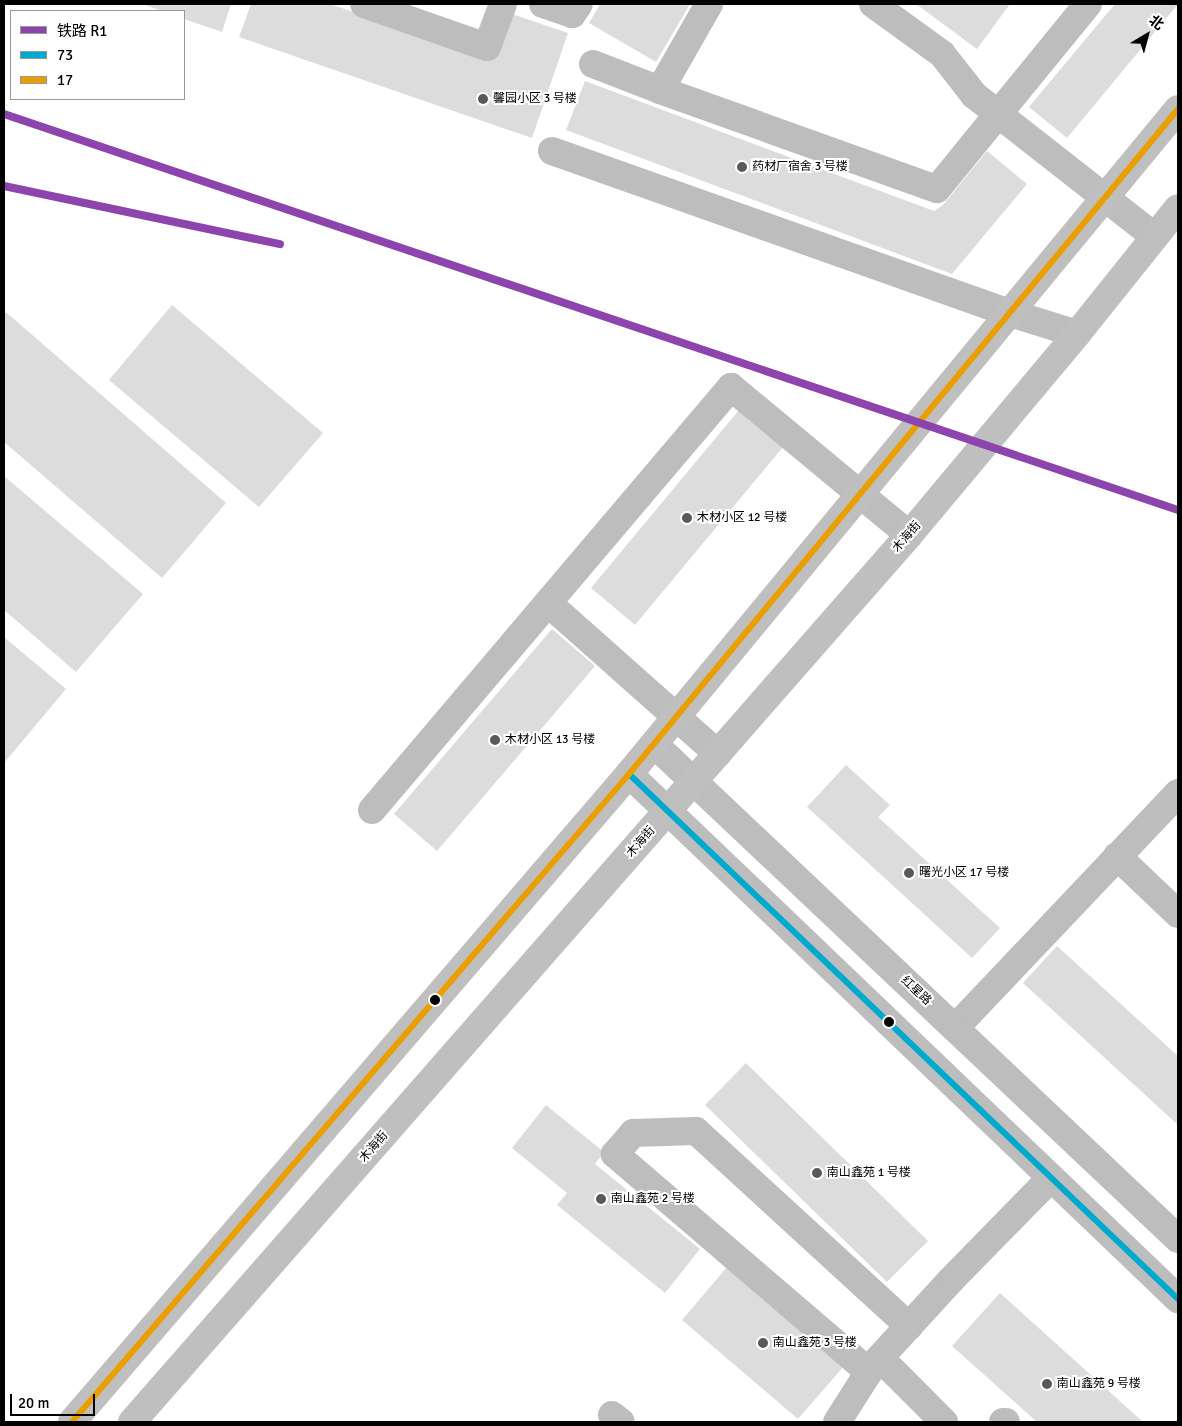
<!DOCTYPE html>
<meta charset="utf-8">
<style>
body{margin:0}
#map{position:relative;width:1182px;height:1426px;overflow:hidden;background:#fff;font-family:Signika,"Noto Sans SC",sans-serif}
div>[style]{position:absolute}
.building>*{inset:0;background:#dcdcdc}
.minor>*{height:28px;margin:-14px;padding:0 14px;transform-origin:14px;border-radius:14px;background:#bdbdbd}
.tertiary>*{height:28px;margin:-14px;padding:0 14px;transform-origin:14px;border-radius:14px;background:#bdbdbd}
.secondary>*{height:28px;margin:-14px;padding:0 14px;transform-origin:14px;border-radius:14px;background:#bfbfbf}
.bus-1>*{height:6px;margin:-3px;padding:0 3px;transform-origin:3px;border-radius:3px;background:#00a9ce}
.bus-2>*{height:6px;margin:-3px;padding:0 3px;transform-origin:3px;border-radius:3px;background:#eb9e00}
.rail-1>*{height:8px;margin:-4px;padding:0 4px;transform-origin:4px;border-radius:4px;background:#8e44ad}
.dots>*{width:14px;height:14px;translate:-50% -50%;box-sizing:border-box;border:2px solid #fff;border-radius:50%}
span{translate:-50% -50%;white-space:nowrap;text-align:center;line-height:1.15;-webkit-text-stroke:4px #fff;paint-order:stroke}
.poi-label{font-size:12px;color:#000}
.left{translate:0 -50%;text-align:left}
.street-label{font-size:12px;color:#000}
.frame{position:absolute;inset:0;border:5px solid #000;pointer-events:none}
.legend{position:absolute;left:10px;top:10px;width:175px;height:90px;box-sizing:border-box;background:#fff;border:1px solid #999;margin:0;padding:6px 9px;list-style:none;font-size:15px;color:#000}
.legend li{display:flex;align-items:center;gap:10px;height:25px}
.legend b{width:25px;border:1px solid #999}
.north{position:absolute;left:1122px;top:10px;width:50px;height:50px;-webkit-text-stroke:4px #fff;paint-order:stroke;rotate:37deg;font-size:14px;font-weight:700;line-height:20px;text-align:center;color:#000}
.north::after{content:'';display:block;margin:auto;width:18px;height:22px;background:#000;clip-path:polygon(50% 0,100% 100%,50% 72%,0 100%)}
.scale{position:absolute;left:10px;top:1394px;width:85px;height:22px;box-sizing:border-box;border:2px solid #000;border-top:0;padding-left:6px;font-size:15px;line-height:18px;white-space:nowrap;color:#000;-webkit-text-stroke:4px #fff;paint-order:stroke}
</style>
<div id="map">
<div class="building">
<i style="clip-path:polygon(142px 4px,231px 4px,222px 32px,184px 19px,184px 11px,163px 11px)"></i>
<i style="clip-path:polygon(251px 4px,330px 4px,493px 60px,509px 13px,568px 33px,532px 138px,239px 37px)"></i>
<i style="clip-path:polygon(600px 4px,690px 4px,656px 62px,589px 23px)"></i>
<i style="clip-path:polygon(916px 4px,1010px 4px,977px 49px)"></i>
<i style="clip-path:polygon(1115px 4px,1178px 4px,1067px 138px,1029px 107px)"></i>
<i style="clip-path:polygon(585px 81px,934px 211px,943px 205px,987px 151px,1027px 184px,952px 274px,566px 130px)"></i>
<i style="clip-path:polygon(172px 305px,323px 433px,259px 507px,109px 380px)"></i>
<i style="clip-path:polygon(4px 313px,7px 313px,226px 503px,162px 578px,4px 442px)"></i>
<i style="clip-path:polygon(739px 410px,783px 447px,635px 625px,591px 588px)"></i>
<i style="clip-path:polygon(4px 476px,143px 594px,76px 672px,4px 610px)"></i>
<i style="clip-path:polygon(552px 629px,595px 666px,437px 851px,394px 814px)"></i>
<i style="clip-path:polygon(4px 637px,66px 689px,4px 763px)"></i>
<i style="clip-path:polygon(846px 765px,890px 805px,878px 817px,1000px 928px,972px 958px,807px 807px)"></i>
<i style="clip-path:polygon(1057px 946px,1178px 1056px,1178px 1125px,1023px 983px)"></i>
<i style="clip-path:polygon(746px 1063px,928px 1241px,887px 1282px,705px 1105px)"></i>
<i style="clip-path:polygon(546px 1105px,604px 1152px,595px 1164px,700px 1249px,665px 1293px,557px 1205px,567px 1193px,512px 1148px)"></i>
<i style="clip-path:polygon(728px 1266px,844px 1366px,798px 1419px,682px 1320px)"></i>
<i style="clip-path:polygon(1000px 1293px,1143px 1422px,1037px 1422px,952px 1346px)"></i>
</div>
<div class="minor">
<i style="left:364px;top:4px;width:130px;rotate:19.3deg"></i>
<i style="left:487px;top:47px;width:46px;rotate:-69.6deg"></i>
<i style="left:543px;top:4px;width:31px;rotate:19deg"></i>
<i style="left:572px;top:14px;width:12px;rotate:-55deg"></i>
<i style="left:873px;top:4px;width:85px;rotate:35.9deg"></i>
<i style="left:942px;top:54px;width:52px;rotate:52deg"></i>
<i style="left:974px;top:95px;width:229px;rotate:38.1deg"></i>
<i style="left:593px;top:64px;width:72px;rotate:21.2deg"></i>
<i style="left:660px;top:90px;width:294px;rotate:19.7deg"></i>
<i style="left:937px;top:189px;width:239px;rotate:-50.8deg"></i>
<i style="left:660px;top:90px;width:99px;rotate:-60.3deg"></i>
<i style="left:552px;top:151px;width:486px;rotate:19.5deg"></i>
<i style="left:1010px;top:313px;width:70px;rotate:17.4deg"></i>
<i style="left:548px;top:603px;width:227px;rotate:41.6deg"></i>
<i style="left:372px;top:810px;width:555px;rotate:-49.68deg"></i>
<i style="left:731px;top:387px;width:231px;rotate:39.7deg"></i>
<i style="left:1117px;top:856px;width:84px;rotate:43.6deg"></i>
<i style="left:955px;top:1028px;width:324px;rotate:-46.5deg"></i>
<i style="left:880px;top:1358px;width:91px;rotate:45deg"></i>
<i style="left:869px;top:1372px;width:335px;rotate:-139.4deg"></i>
<i style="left:615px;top:1154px;width:28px;rotate:-49deg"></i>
<i style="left:633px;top:1133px;width:63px;rotate:-1.8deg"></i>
<i style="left:696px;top:1131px;width:289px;rotate:42.5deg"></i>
<i style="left:612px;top:1415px;width:11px;rotate:38deg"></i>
<i style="left:837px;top:1422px;width:69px;rotate:-57.5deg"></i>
<i style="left:874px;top:1364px;width:114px;rotate:-47.5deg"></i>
<i style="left:951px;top:1280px;width:143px;rotate:-45.6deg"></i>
<i style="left:1003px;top:1422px;width:3px"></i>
</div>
<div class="tertiary">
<i style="left:654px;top:744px;width:721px;rotate:43.37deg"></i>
<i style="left:629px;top:774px;width:760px;rotate:43.72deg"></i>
</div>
<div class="secondary">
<i style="left:72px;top:1422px;width:854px;rotate:-49.32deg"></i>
<i style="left:629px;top:774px;width:862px;rotate:-50.46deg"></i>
<i style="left:132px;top:1422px;width:1179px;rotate:-48.78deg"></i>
<i style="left:909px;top:535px;width:262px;rotate:-50.1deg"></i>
<i style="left:1077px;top:334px;width:161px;rotate:-51.3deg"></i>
</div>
<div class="bus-1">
<i style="left:629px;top:774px;width:760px;rotate:43.72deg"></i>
</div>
<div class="bus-2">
<i style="left:72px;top:1422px;width:854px;rotate:-49.32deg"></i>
<i style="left:629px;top:774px;width:862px;rotate:-50.46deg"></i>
</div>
<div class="rail-1">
<i style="left:4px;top:114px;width:1239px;rotate:18.64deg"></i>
<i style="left:4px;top:186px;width:282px;rotate:11.9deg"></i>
</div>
<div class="dots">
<i style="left:483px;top:99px;background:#595959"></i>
<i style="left:742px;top:167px;background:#595959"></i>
<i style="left:687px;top:518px;background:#595959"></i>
<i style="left:495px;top:740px;background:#595959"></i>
<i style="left:909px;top:873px;background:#595959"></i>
<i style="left:435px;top:1000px;background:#000"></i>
<i style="left:889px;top:1022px;background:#000"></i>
<i style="left:817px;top:1173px;background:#595959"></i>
<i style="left:601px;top:1199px;background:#595959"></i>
<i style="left:763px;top:1343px;background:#595959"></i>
<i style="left:1047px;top:1384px;background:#595959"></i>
</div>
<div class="poi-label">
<span class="left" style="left:493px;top:99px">馨园小区 3 号楼</span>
<span class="left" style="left:752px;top:167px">药材厂宿舍 3 号楼</span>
<span class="left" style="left:697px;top:518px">木材小区 12 号楼</span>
<span class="left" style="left:505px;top:740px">木材小区 13 号楼</span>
<span class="left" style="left:919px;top:873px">曙光小区 17 号楼</span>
<span class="left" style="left:827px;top:1173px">南山鑫苑 1 号楼</span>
<span class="left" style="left:611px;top:1199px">南山鑫苑 2 号楼</span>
<span class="left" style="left:773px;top:1343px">南山鑫苑 3 号楼</span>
<span class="left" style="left:1057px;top:1384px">南山鑫苑 9 号楼</span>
</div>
<div class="street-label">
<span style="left:907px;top:537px;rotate:-49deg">木海街</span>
<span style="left:641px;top:842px;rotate:-49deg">木海街</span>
<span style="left:916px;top:991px;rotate:43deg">红星路</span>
<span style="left:374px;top:1147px;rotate:-49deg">木海街</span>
</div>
<div class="frame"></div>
<ul class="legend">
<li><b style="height:6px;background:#8e44ad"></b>铁路 R1</li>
<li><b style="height:6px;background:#00a9ce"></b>73</li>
<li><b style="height:6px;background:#eb9e00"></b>17</li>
</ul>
<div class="north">北</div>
<div class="scale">20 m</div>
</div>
